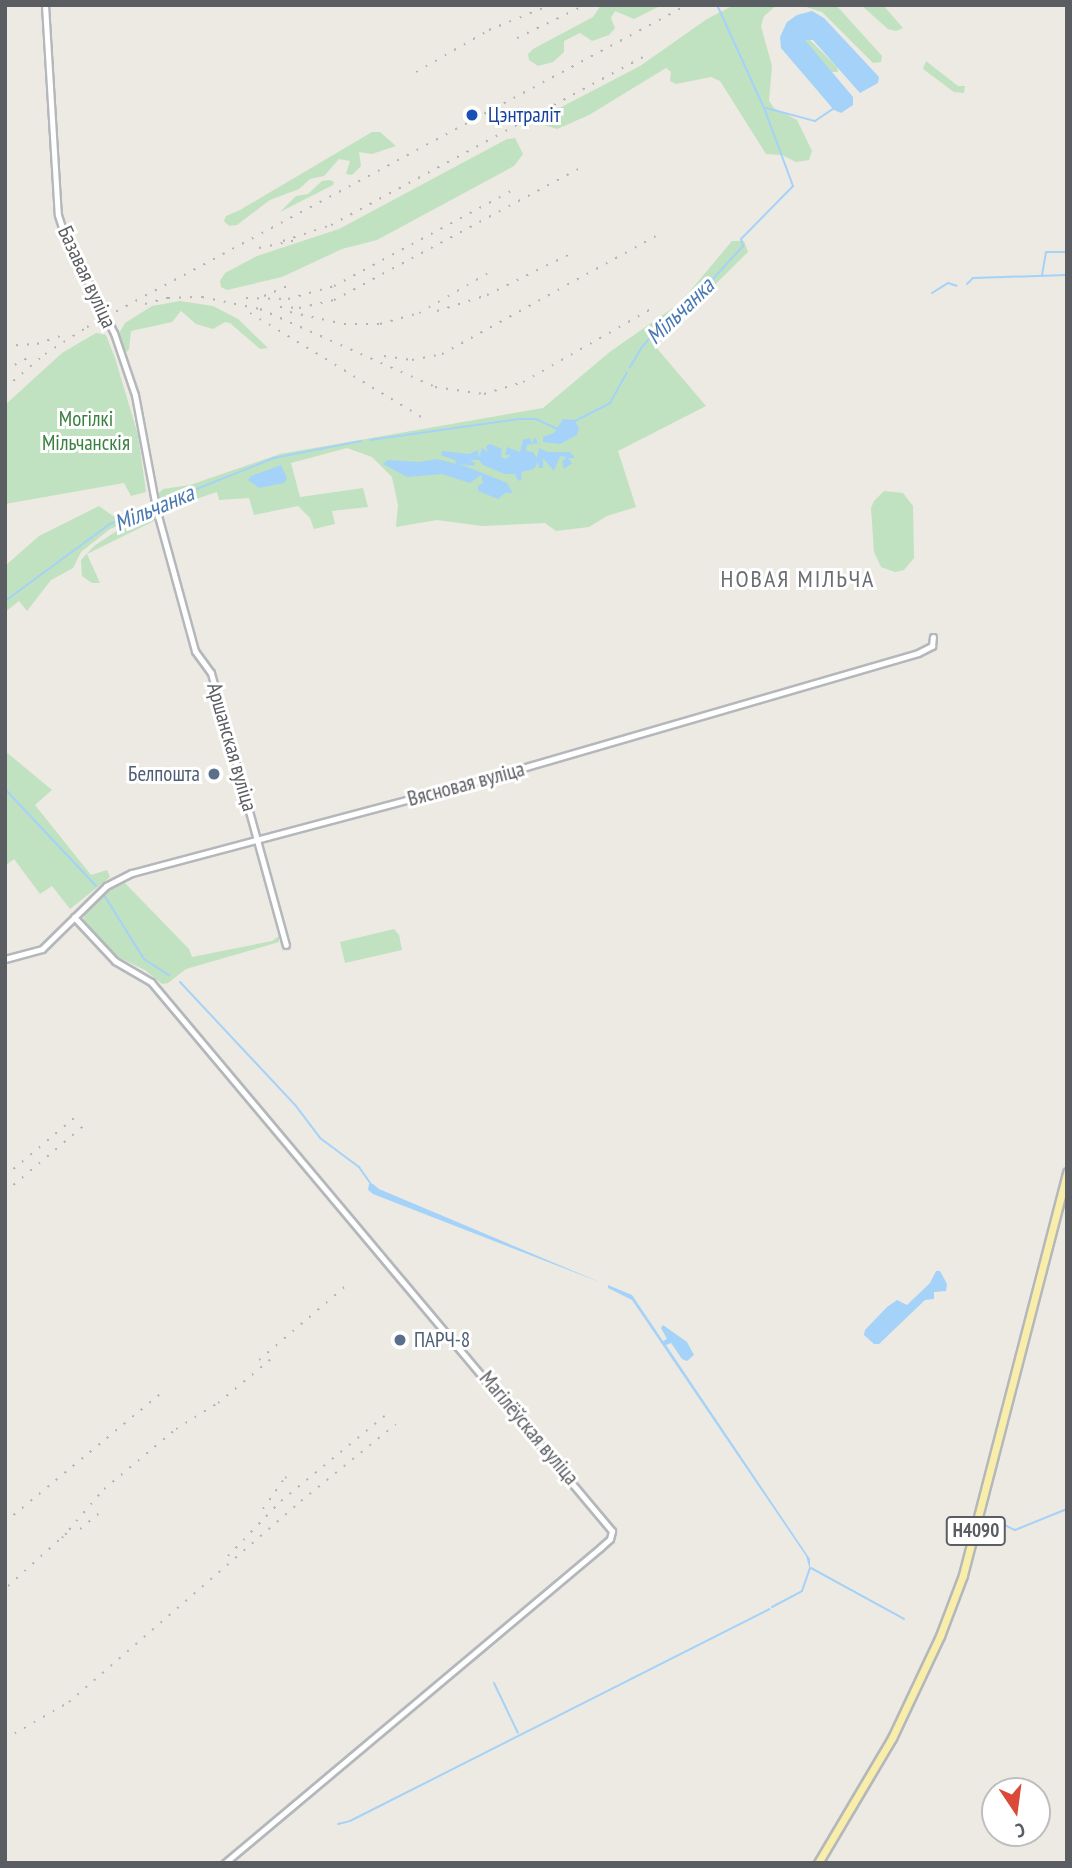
<!DOCTYPE html>
<meta charset="utf-8">
<style>
body{margin:0}
#map{position:relative;width:1072px;height:1868px;overflow:hidden;background:#eceae2;font-family:"PT Sans Narrow",sans-serif}
div>[style]{position:absolute}
.green>*{inset:0;background:#c0e2c0}
.water>*{inset:0;background:#a5d2f8}
.stream>*{height:2px;margin:-1px;padding:0 1px;transform-origin:1px;border-radius:1px;background:#a5d2f8}
.roads{filter:drop-shadow(2px 0 #b4b7bb) drop-shadow(-2px 0 #b4b7bb) drop-shadow(0 2px #b4b7bb) drop-shadow(0 -2px #b4b7bb)}
.tertiary>*{height:5px;margin:-2.5px;padding:0 2.5px;transform-origin:2.5px;border-radius:2.5px;background:#fff}
.primary>*{height:7px;margin:-3.5px;padding:0 3.5px;transform-origin:3.5px;border-radius:3.5px;background:#f8eeaa}
.rail>*{height:2px;margin-top:-1px;transform-origin:0;background:repeating-linear-gradient(90deg,#b2b3b3 0 2px,transparent 0 11px)}
.dots>*{width:19px;height:19px;translate:-50% -50%;box-sizing:border-box;border:4px solid #fff;border-radius:50%}
span{translate:-50% -50%;white-space:nowrap;text-align:center;line-height:1.15;-webkit-text-stroke:6px #fff;paint-order:stroke}
.shield-label span{padding:2px 5px;background:#fff;border:2px solid;border-radius:5px;-webkit-text-stroke-width:0}
.shield-label{font-size:19px;color:#5a5d61;font-weight:700}
.transit-label{font-size:21px;color:#164399}
.left{translate:0 -50%;text-align:left}
.street-label{font-size:21px;color:#5a5d61}
.park-label{font-size:21px;color:#3b8040}
.service-label{font-size:21px;color:#4e5e75}
.right{translate:-100% -50%;text-align:right}
.water-label{font-size:23px;color:#4778b1;font-style:italic}
.quarter-label{font-size:24px;color:#6b6f73;letter-spacing:2px}
.frame{position:absolute;inset:0;border:7px solid #5a5d61;pointer-events:none}
.north{position:absolute;left:981px;top:1777px;width:70px;height:70px;box-sizing:border-box;background:#fff;border:2px solid #bdbec0;border-radius:50%;rotate:167deg;font-size:19px;font-weight:700;line-height:28px;text-align:center;color:#5a5d61}
.north::after{content:'';display:block;margin:auto;width:24px;height:32px;background:#db4938;clip-path:polygon(50% 0,100% 100%,50% 72%,0 100%)}
</style>
<div id="map">
<div class="green">
<i style="clip-path:polygon(601px 5px,662px 5px,634px 19px,615px 11px,611px 18px,615px 28px,609px 35px,592px 41px,580px 33px,564px 41px,564px 52px,553px 62px,538px 66px,529px 60px,528px 54px,533px 49px,593px 17px)"></i>
<i style="clip-path:polygon(734px 5px,777px 5px,764px 16px,761px 26px,772px 66px,769px 101px,774px 108px,797px 120px,812px 151px,809px 160px,796px 162px,782px 155px,766px 154px,720px 81px,711px 77px,676px 84px,670px 81px,671px 72px,666px 68px,589px 115px,557px 129px,544px 125px,544px 119px,550px 113px,640px 66px,707px 19px)"></i>
<i style="clip-path:polygon(800px 5px,836px 5px,882px 56px,881px 62px,873px 63px,822px 12px)"></i>
<i style="clip-path:polygon(861px 5px,883px 5px,903px 28px,896px 31px,888px 29px)"></i>
<i style="clip-path:polygon(808px 38px,837px 67px,838px 72px,831px 72px,806px 44px,804px 40px)"></i>
<i style="clip-path:polygon(926px 61px,958px 86px,965px 86px,964px 93px,954px 92px,923px 69px)"></i>
<i style="clip-path:polygon(372px 132px,380px 132px,396px 146px,372px 154px,359px 152px,361px 166px,352px 175px,346px 174px,350px 161px,339px 159px,324px 176px,310px 179px,299px 189px,270px 200px,237px 225px,229px 226px,224px 221px,226px 216px,240px 210px)"></i>
<i style="clip-path:polygon(515px 138px,523px 154px,514px 166px,377px 240px,342px 249px,282px 277px,227px 290px,221px 287px,220px 281px,225px 273px,257px 256px,339px 229px,507px 139px)"></i>
<i style="clip-path:polygon(330px 180px,334px 182px,333px 185px,280px 212px,296px 196px,308px 194px,322px 181px)"></i>
<i style="clip-path:polygon(732px 241px,744px 241px,748px 252px,654px 345px,706px 406px,618px 451px,636px 507px,607px 516px,589px 527px,556px 531px,545px 523px,482px 526px,437px 520px,396px 527px,398px 505px,392px 477px,372px 457px,347px 448px,291px 463px,300px 497px,363px 488px,368px 507px,332px 511px,335px 524px,314px 529px,310px 518px,298px 506px,254px 515px,249px 498px,219px 500px,217px 492px,160px 511px,157px 495px,163px 489px,190px 485px,280px 454px,543px 408px,611px 351px,680px 303px)"></i>
<i style="clip-path:polygon(180px 301px,213px 306px,238px 319px,268px 348px,260px 349px,230px 323px,225px 322px,213px 329px,196px 324px,181px 311px,172px 322px,131px 331px,129px 349px,127px 352px,121px 348px,118px 335px,125px 323px,152px 306px)"></i>
<i style="clip-path:polygon(96px 333px,106px 335px,115px 358px,138px 435px,146px 492px,131px 496px,124px 483px,5px 504px,5px 405px,62px 353px)"></i>
<i style="clip-path:polygon(884px 491px,903px 493px,913px 506px,914px 558px,904px 570px,895px 572px,881px 567px,874px 552px,871px 508px,874px 501px)"></i>
<i style="clip-path:polygon(148px 505px,150px 514px,110px 529px,81px 552px,73px 568px,51px 580px,27px 611px,19px 601px,5px 612px,5px 566px,39px 536px,99px 506px,113px 516px)"></i>
<i style="clip-path:polygon(154px 518px,156px 520px,87px 554px,100px 583px,92px 583px,82px 576px,81px 560px,94px 546px,115px 532px)"></i>
<i style="clip-path:polygon(5px 751px,52px 790px,35px 805px,91px 875px,107px 870px,110px 877px,70px 909px,52px 886px,40px 894px,14px 859px,5px 866px)"></i>
<i style="clip-path:polygon(122px 880px,189px 949px,192px 957px,272px 941px,279px 936px,279px 942px,186px 969px,168px 983px,162px 984px,145px 970px,116px 956px,83px 922px,85px 912px)"></i>
<i style="clip-path:polygon(394px 929px,399px 935px,402px 950px,345px 963px,340px 942px)"></i>
</div>
<div class="water">
<i style="clip-path:polygon(812px 11px,824px 18px,879px 77px,878px 83px,860px 93px,813px 40px,805px 40px,853px 97px,853px 105px,841px 113px,834px 110px,781px 48px,780px 37px,787px 22px,797px 15px)"></i>
<i style="clip-path:polygon(563px 419px,574px 420px,579px 428px,577px 435px,560px 444px,543px 442px,543px 437px,554px 433px)"></i>
<i style="clip-path:polygon(535px 437px,538px 443px,527px 445px,526px 451px,533px 452px,537px 458px,539px 448px,548px 452px,570px 452px,575px 458px,568px 458px,572px 463px,564px 469px,562px 462px,566px 457px,560px 456px,554px 471px,543px 458px,543px 468px,539px 468px,538px 462px,534px 469px,521px 472px,522px 479px,518px 481px,515px 474px,505px 474px,483px 465px,479px 460px,470px 460px,475px 463px,474px 466px,460px 464px,507px 483px,513px 493px,505px 493px,498px 499px,478px 491px,478px 486px,483px 483px,481px 475px,470px 483px,442px 474px,407px 477px,383px 464px,388px 460px,419px 462px,437px 459px,456px 464px,455px 460px,441px 455px,442px 451px,469px 454px,478px 450px,479px 457px,482px 448px,488px 452px,486px 446px,490px 444px,502px 449px,501px 457px,506px 459px,511px 455px,505px 455px,507px 447px,520px 452px,523px 440px,529px 438px,532px 443px)"></i>
<i style="clip-path:polygon(281px 465px,287px 478px,284px 483px,259px 488px,248px 480px,251px 476px)"></i>
<i style="clip-path:polygon(369px 1184px,373px 1184px,379px 1189px,602px 1283px,373px 1194px,368px 1190px)"></i>
<i style="clip-path:polygon(936px 1271px,940px 1271px,947px 1284px,946px 1291px,934px 1292px,934px 1299px,925px 1300px,879px 1344px,874px 1344px,864px 1335px,865px 1330px,887px 1307px,897px 1300px,907px 1305px,930px 1283px)"></i>
<i style="clip-path:polygon(608px 1285px,632px 1295px,663px 1341px,667px 1339px,661px 1328px,663px 1325px,687px 1342px,694px 1355px,687px 1361px,682px 1359px,671px 1343px,666px 1345px,810px 1559px,810px 1570px,806px 1556px,632px 1300px,608px 1288px)"></i>
</div>
<div class="stream">
<i style="left:766px;top:108px;width:51px;rotate:14.9deg"></i>
<i style="left:815px;top:121px;width:23px;rotate:-34deg"></i>
<i style="left:1042px;top:275px;width:23px;rotate:-80deg"></i>
<i style="left:1046px;top:252px;width:21px"></i>
<i style="left:967px;top:284px;width:8px;rotate:-45deg"></i>
<i style="left:973px;top:278px;width:94px;rotate:-1.8deg"></i>
<i style="left:932px;top:293px;width:19px;rotate:-32deg"></i>
<i style="left:948px;top:283px;width:9px;rotate:18deg"></i>
<i style="left:630px;top:367px;width:23px;rotate:-59deg"></i>
<i style="left:642px;top:347px;width:37px;rotate:-49deg"></i>
<i style="left:666px;top:319px;width:31px;rotate:-33deg"></i>
<i style="left:692px;top:302px;width:76px;rotate:-47.7deg"></i>
<i style="left:743px;top:246px;width:7px;rotate:-106deg"></i>
<i style="left:741px;top:239px;width:74px;rotate:-45.5deg"></i>
<i style="left:793px;top:186px;width:83px;rotate:-110.4deg"></i>
<i style="left:764px;top:108px;width:111px;rotate:-114.5deg"></i>
<i style="left:575px;top:421px;width:39px;rotate:-27deg"></i>
<i style="left:610px;top:403px;width:35px;rotate:-61deg"></i>
<i style="left:370px;top:440px;width:151px;rotate:-8deg"></i>
<i style="left:520px;top:419px;width:16px"></i>
<i style="left:536px;top:419px;width:23px;rotate:25deg"></i>
<i style="left:159px;top:504px;width:124px;rotate:-21.8deg"></i>
<i style="left:274px;top:458px;width:89px;rotate:-11.1deg"></i>
<i style="left:5px;top:601px;width:130px;rotate:-36.3deg"></i>
<i style="left:110px;top:524px;width:47px;rotate:-21.1deg"></i>
<i style="left:5px;top:789px;width:133px;rotate:46.8deg"></i>
<i style="left:104px;top:895px;width:75px;rotate:58deg"></i>
<i style="left:144px;top:959px;width:30px;rotate:33deg"></i>
<i style="left:180px;top:982px;width:170px;rotate:46.9deg"></i>
<i style="left:296px;top:1106px;width:40px;rotate:53deg"></i>
<i style="left:320px;top:1138px;width:49px;rotate:36.6deg"></i>
<i style="left:359px;top:1167px;width:21px;rotate:55deg"></i>
<i style="left:989px;top:1517px;width:29px;rotate:27deg"></i>
<i style="left:1015px;top:1530px;width:56px;rotate:-22deg"></i>
<i style="left:811px;top:1568px;width:106px;rotate:28.7deg"></i>
<i style="left:772px;top:1607px;width:34px;rotate:-28deg"></i>
<i style="left:802px;top:1591px;width:24px;rotate:-71deg"></i>
<i style="left:494px;top:1683px;width:55px;rotate:64.4deg"></i>
<i style="left:338px;top:1824px;width:12px;rotate:-14deg"></i>
<i style="left:350px;top:1821px;width:470px;rotate:-26.8deg"></i>
</div>
<div class="roads">
<div class="tertiary">
<i style="left:45px;top:5px;width:210px;rotate:86.5deg"></i>
<i style="left:58px;top:215px;width:22px;rotate:72deg"></i>
<i style="left:65px;top:236px;width:109px;rotate:63.2deg"></i>
<i style="left:114px;top:333px;width:65px;rotate:71.3deg"></i>
<i style="left:135px;top:395px;width:119px;rotate:79.4deg"></i>
<i style="left:157px;top:512px;width:144px;rotate:74.7deg"></i>
<i style="left:195px;top:651px;width:27px;rotate:54deg"></i>
<i style="left:211px;top:673px;width:282px;rotate:74.6deg"></i>
<i style="left:74px;top:917px;width:60px;rotate:47deg"></i>
<i style="left:115px;top:961px;width:42px;rotate:30.3deg"></i>
<i style="left:151px;top:982px;width:717px;rotate:49.98deg"></i>
<i style="left:612px;top:1531px;width:8px;rotate:104deg"></i>
<i style="left:610px;top:1539px;width:13px;rotate:138deg"></i>
<i style="left:600px;top:1548px;width:490px;rotate:140deg"></i>
<i style="left:5px;top:959px;width:38px;rotate:-15deg"></i>
<i style="left:42px;top:949px;width:90px;rotate:-44.5deg"></i>
<i style="left:106px;top:886px;width:29px;rotate:-27deg"></i>
<i style="left:132px;top:873px;width:361px;rotate:-14.9deg"></i>
<i style="left:481px;top:780px;width:455px;rotate:-16.2deg"></i>
<i style="left:918px;top:653px;width:16px;rotate:-27deg"></i>
<i style="left:932px;top:646px;width:9px;rotate:-84deg"></i>
</div>
<div class="primary">
<i style="left:818px;top:1863px;width:145px;rotate:-59.4deg"></i>
<i style="left:892px;top:1738px;width:113px;rotate:-64.8deg"></i>
<i style="left:940px;top:1636px;width:65px;rotate:-69.3deg"></i>
<i style="left:963px;top:1575px;width:416px;rotate:-75.5deg"></i>
</div>
</div>
<div class="rail">
<i style="left:517px;top:38px;width:76px;rotate:-25.9deg"></i>
<i style="left:416px;top:72px;width:84px;rotate:-29.9deg"></i>
<i style="left:489px;top:30px;width:66px;rotate:-22.3deg"></i>
<i style="left:283px;top:241px;width:51px;rotate:-18.4deg"></i>
<i style="left:331px;top:225px;width:357px;rotate:-28.3deg"></i>
<i style="left:259px;top:248px;width:35px;rotate:-12deg"></i>
<i style="left:264px;top:296px;width:33px;rotate:-23deg"></i>
<i style="left:246px;top:298px;width:42px;rotate:1.4deg"></i>
<i style="left:288px;top:299px;width:48px;rotate:-15.8deg"></i>
<i style="left:334px;top:286px;width:208px;rotate:-28.2deg"></i>
<i style="left:145px;top:304px;width:24px;rotate:-15deg"></i>
<i style="left:168px;top:298px;width:34px;rotate:-2deg"></i>
<i style="left:202px;top:297px;width:59px;rotate:11.7deg"></i>
<i style="left:260px;top:309px;width:192px;rotate:24deg"></i>
<i style="left:435px;top:387px;width:49px;rotate:8.1deg"></i>
<i style="left:484px;top:394px;width:41px;rotate:-17.1deg"></i>
<i style="left:523px;top:382px;width:153px;rotate:-29.7deg"></i>
<i style="left:280px;top:307px;width:19px;rotate:3deg"></i>
<i style="left:299px;top:308px;width:36px;rotate:-13deg"></i>
<i style="left:334px;top:300px;width:277px;rotate:-28.2deg"></i>
<i style="left:437px;top:311px;width:52px;rotate:-17.7deg"></i>
<i style="left:487px;top:295px;width:95px;rotate:-26.3deg"></i>
<i style="left:290px;top:312px;width:55px;rotate:12.5deg"></i>
<i style="left:344px;top:324px;width:36px"></i>
<i style="left:380px;top:324px;width:41px;rotate:-15.8deg"></i>
<i style="left:419px;top:313px;width:82px;rotate:-30deg"></i>
<i style="left:250px;top:313px;width:200px;rotate:31.3deg"></i>
<i style="left:5px;top:346px;width:32px;rotate:-4deg"></i>
<i style="left:37px;top:344px;width:28px;rotate:-19deg"></i>
<i style="left:384px;top:356px;width:28px;rotate:8deg"></i>
<i style="left:412px;top:360px;width:31px;rotate:-11deg"></i>
<i style="left:442px;top:354px;width:244px;rotate:-28.9deg"></i>
<i style="left:5px;top:370px;width:32px;rotate:-28deg"></i>
<i style="left:5px;top:388px;width:52px;rotate:-40.4deg"></i>
<i style="left:45px;top:354px;width:50px;rotate:-32.7deg"></i>
<i style="left:87px;top:327px;width:681px;rotate:-28.22deg"></i>
<i style="left:5px;top:1176px;width:98px;rotate:-40deg"></i>
<i style="left:5px;top:1192px;width:109px;rotate:-40.1deg"></i>
<i style="left:259px;top:1360px;width:117px;rotate:-40.5deg"></i>
<i style="left:5px;top:1505px;width:1px"></i>
<i style="left:263px;top:1509px;width:38px;rotate:-55deg"></i>
<i style="left:285px;top:1478px;width:11px;rotate:-38deg"></i>
<i style="left:5px;top:1522px;width:200px;rotate:-39.5deg"></i>
<i style="left:80px;top:1529px;width:25px;rotate:-40deg"></i>
<i style="left:62px;top:1538px;width:65px;rotate:-49.4deg"></i>
<i style="left:104px;top:1489px;width:94px;rotate:-39.8deg"></i>
<i style="left:176px;top:1429px;width:49px;rotate:-31.8deg"></i>
<i style="left:218px;top:1403px;width:70px;rotate:-39.8deg"></i>
<i style="left:228px;top:1556px;width:76px;rotate:-46.1deg"></i>
<i style="left:281px;top:1501px;width:139px;rotate:-39.4deg"></i>
<i style="left:8px;top:1586px;width:81px;rotate:-42deg"></i>
<i style="left:5px;top:1739px;width:74px;rotate:-30deg"></i>
<i style="left:69px;top:1702px;width:307px;rotate:-40.9deg"></i>
<i style="left:301px;top:1501px;width:122px;rotate:-39deg"></i>
<i style="left:54px;top:1863px;width:6px;rotate:-39deg"></i>
</div>
<div class="dots">
<i style="left:472px;top:115px;background:#1a4fb4"></i>
<i style="left:214px;top:774px;background:#5c6f8a"></i>
<i style="left:400px;top:1340px;background:#5c6f8a"></i>
</div>
<div class="shield-label">
<span style="left:976px;top:1531px">Н4090</span>
</div>
<div class="transit-label">
<span class="left" style="left:488px;top:115px">Цэнтраліт</span>
</div>
<div class="street-label">
<span style="left:87px;top:277px;rotate:65deg">Базавая вуліца</span>
<span style="left:232px;top:747px;rotate:74deg">Аршанская вуліца</span>
<span style="left:466px;top:784px;rotate:-15deg">Вясновая вуліца</span>
<span style="left:529px;top:1428px;rotate:50deg">Магілёўская вуліца</span>
</div>
<div class="park-label">
<span style="left:86px;top:431px">Могілкі<br>Мільчанскія</span>
</div>
<div class="service-label">
<span class="right" style="left:200px;top:774px">Белпошта</span>
<span class="left" style="left:414px;top:1340px">ПАРЧ-8</span>
</div>
<div class="water-label">
<span style="left:680px;top:311px;rotate:-44deg">Мільчанка</span>
<span style="left:154px;top:508px;rotate:-23deg">Мільчанка</span>
</div>
<div class="quarter-label">
<span style="left:798px;top:579px">НОВАЯ МІЛЬЧА</span>
</div>
<div class="frame"></div>
<div class="north">С</div>
</div>
